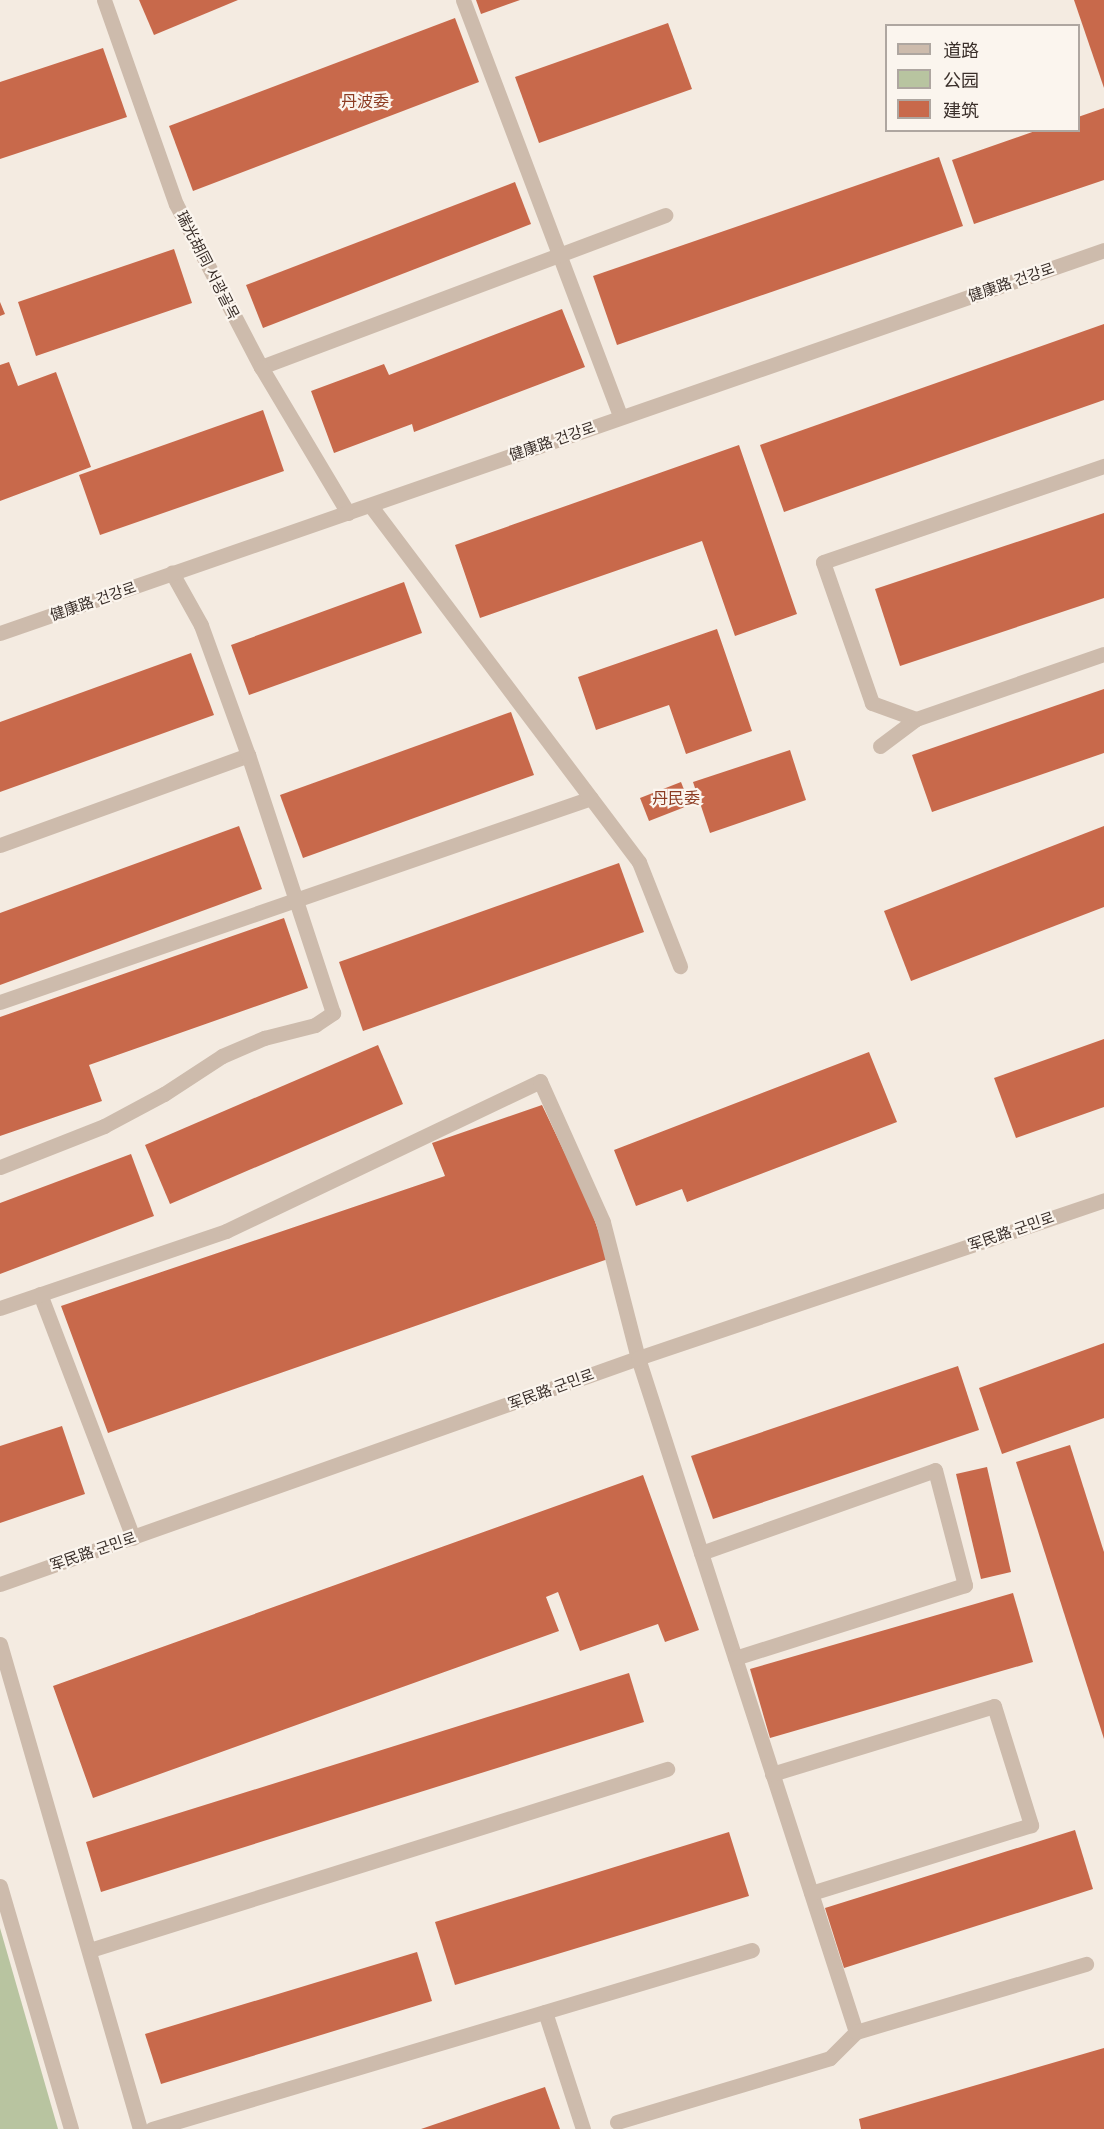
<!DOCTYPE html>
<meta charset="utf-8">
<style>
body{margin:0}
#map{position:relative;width:1104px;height:2129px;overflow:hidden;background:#f4ebe1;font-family:"Golos Text","Noto Sans SC","Noto Sans KR",sans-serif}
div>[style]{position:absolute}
.green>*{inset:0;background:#b8c4a0}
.building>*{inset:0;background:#c8694b}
.service>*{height:15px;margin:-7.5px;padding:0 7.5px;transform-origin:7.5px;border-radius:7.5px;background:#cdbbac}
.minor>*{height:15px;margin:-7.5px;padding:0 7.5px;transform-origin:7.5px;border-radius:7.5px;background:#cdbbac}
.tertiary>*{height:15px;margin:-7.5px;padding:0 7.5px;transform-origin:7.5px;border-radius:7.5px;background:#cdbbac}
span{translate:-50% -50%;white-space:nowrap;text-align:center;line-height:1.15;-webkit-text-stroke:4.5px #fbf5ee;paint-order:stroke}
.street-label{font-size:15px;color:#3b302b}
.neighbourhood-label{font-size:16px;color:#8c3b22}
.legend{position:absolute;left:885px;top:24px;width:195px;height:108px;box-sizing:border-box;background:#fbf5ee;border:2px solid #aea6a0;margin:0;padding:8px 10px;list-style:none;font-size:18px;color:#3b302b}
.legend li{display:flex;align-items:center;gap:12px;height:30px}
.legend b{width:30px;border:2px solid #aea6a0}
</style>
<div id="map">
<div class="green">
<i style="clip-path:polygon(0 1928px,58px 2129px,0 2129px)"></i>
</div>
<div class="building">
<i style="clip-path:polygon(139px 0,238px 0,154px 35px)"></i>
<i style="clip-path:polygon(476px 0,520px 0,481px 14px)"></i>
<i style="clip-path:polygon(1074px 0,1104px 0,1104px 88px)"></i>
<i style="clip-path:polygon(455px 18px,479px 82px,193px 191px,169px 126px)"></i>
<i style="clip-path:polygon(668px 23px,692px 89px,539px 143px,515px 77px)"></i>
<i style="clip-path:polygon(103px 48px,127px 117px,0 159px,0 82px)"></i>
<i style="clip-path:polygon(1104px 108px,1104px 180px,974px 224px,952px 160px,1038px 130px,1078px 130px,1078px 117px)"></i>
<i style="clip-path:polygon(939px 157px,963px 226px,617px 345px,593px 276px)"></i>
<i style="clip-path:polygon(515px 182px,531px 224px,263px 328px,246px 285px)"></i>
<i style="clip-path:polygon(174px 249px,192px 303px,36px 356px,18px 302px)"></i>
<i style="clip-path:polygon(0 302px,5px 314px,0 316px)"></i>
<i style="clip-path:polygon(562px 309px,585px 367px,414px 432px,412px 424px,334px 453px,311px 391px,384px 364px,389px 375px)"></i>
<i style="clip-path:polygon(1104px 324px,1104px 400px,784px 512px,760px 445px)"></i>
<i style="clip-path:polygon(9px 362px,18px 386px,56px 372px,91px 467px,0 501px,0 365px)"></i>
<i style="clip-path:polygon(263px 410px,284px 471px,100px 535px,79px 475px)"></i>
<i style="clip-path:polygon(739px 445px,797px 614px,735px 636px,702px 541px,480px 618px,455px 545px)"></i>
<i style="clip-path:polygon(1104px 513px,1104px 598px,900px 666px,875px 589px)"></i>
<i style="clip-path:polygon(404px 582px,422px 633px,249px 695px,231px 645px)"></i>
<i style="clip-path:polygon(717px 629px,752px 731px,686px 754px,669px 705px,596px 730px,578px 677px)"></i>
<i style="clip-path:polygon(191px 653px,214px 715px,0 792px,0 722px)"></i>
<i style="clip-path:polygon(1104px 689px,1104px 753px,932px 812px,912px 755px)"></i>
<i style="clip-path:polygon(511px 712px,534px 775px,303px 858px,280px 795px)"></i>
<i style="clip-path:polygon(790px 750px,806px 800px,710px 833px,693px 782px)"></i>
<i style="clip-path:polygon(681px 782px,690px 805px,649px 821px,640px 798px)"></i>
<i style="clip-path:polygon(239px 826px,262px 889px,0 985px,0 913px)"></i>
<i style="clip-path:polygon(1104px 826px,1104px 907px,911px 981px,884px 911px)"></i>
<i style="clip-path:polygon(619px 863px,644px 932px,363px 1031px,339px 962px)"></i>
<i style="clip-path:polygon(284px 918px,308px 988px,89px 1065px,102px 1101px,0 1136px,0 1017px)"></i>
<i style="clip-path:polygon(1104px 1039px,1104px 1107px,1016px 1138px,994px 1078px)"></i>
<i style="clip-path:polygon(378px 1045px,403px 1104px,170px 1204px,145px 1145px)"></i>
<i style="clip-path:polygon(869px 1052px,897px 1122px,687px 1202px,682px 1189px,636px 1206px,614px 1150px)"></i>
<i style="clip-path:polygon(542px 1105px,589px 1204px,608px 1259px,108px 1433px,61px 1306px,445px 1176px,432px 1143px)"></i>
<i style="clip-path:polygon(131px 1154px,154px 1216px,0 1274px,0 1203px)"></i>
<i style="clip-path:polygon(1104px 1343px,1104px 1418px,1002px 1454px,979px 1388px)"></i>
<i style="clip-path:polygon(958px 1366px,979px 1430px,713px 1519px,691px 1456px)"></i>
<i style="clip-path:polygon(62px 1426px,85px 1494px,0 1523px,0 1446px)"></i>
<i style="clip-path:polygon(1070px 1445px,1104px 1552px,1104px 1739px,1016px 1462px)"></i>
<i style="clip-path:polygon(987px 1467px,1011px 1572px,981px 1579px,956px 1474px)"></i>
<i style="clip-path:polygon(643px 1475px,699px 1630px,665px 1642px,658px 1624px,580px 1651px,558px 1592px,546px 1597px,559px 1631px,93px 1798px,53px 1686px)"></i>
<i style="clip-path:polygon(1013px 1593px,1033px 1662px,770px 1738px,750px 1669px)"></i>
<i style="clip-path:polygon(629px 1673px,644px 1722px,101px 1892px,86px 1842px)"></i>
<i style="clip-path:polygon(1075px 1830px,1093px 1889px,844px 1968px,825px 1908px)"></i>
<i style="clip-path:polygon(729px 1832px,749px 1896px,455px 1985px,435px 1922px)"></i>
<i style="clip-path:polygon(417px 1952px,432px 2001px,161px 2084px,145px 2034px)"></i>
<i style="clip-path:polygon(1104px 2048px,1104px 2129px,861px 2129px,859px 2119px)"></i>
<i style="clip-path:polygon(545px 2087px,560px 2129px,421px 2129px)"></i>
</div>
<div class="service">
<i style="left:463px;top:0;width:445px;rotate:69.3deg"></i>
<i style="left:261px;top:367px;width:432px;rotate:-20.6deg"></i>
<i style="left:916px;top:719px;width:47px;rotate:-160deg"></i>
<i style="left:872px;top:703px;width:149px;rotate:-109.2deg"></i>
<i style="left:823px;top:562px;width:297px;rotate:-18.9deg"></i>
<i style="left:880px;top:746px;width:45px;rotate:-36.9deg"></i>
<i style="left:916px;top:719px;width:199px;rotate:-19.1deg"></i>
<i style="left:0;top:845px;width:264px;rotate:-19.9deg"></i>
<i style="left:0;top:1002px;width:625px;rotate:-19.04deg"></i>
<i style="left:40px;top:1294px;width:261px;rotate:69.1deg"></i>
<i style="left:0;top:1308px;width:239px;rotate:-18.8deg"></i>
<i style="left:226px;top:1231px;width:348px;rotate:-25.5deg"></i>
<i style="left:540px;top:1081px;width:154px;rotate:65.9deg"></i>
<i style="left:603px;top:1222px;width:140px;rotate:75.6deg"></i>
<i style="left:638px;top:1358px;width:708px;rotate:72.08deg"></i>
<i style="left:701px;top:1553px;width:248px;rotate:-19.5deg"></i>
<i style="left:935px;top:1470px;width:119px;rotate:75.4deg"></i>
<i style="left:965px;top:1585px;width:241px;rotate:162.4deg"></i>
<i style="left:0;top:1644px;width:505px;rotate:73.9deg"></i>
<i style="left:772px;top:1774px;width:232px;rotate:-17deg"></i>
<i style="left:994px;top:1706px;width:125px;rotate:72.7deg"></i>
<i style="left:1031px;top:1825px;width:230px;rotate:162.8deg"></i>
<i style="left:0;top:1886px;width:253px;rotate:73.7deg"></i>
<i style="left:90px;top:1950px;width:605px;rotate:-17.42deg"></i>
<i style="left:545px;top:2012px;width:123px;rotate:72deg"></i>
<i style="left:617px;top:2122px;width:222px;rotate:-16.7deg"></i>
<i style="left:830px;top:2058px;width:37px;rotate:-45deg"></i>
<i style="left:856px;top:2032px;width:240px;rotate:-16.5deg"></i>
<i style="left:152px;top:2129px;width:626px;rotate:-16.61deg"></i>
</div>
<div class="minor">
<i style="left:104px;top:0;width:216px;rotate:70.6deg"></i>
<i style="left:176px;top:204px;width:184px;rotate:62.5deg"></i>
<i style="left:261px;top:367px;width:170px;rotate:59.2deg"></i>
<i style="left:370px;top:505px;width:447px;rotate:53deg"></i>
<i style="left:639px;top:862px;width:112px;rotate:68.5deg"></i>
<i style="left:0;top:1167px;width:112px;rotate:-21.5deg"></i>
<i style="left:104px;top:1126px;width:68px;rotate:-28.1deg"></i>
<i style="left:164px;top:1094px;width:69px;rotate:-33.2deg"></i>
<i style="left:222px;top:1056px;width:46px;rotate:-23.2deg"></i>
<i style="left:264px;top:1038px;width:53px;rotate:-14.3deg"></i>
<i style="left:315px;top:1025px;width:22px;rotate:-34deg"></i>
<i style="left:333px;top:1013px;width:272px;rotate:-108.2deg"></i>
<i style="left:248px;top:755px;width:138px;rotate:-109.9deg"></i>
<i style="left:201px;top:625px;width:60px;rotate:-119.1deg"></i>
</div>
<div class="tertiary">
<i style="left:0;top:633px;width:1169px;rotate:-19.13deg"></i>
<i style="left:0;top:1584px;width:677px;rotate:-19.51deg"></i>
<i style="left:638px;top:1358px;width:492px;rotate:-18.7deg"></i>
</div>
<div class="street-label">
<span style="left:208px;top:265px;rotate:63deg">瑞光胡同 서광골목</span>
<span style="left:1011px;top:282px;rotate:-19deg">健康路 건강로</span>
<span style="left:552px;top:441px;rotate:-19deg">健康路 건강로</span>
<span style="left:93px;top:601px;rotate:-19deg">健康路 건강로</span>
<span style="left:1011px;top:1231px;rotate:-19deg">军民路 군민로</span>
<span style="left:551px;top:1389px;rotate:-20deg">军民路 군민로</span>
<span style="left:93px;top:1551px;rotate:-19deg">军民路 군민로</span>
</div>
<div class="neighbourhood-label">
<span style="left:365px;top:101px">丹波委</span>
<span style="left:676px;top:798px">丹民委</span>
</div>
<ul class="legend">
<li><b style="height:8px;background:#cdbbac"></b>道路</li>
<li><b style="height:16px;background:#b8c4a0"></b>公园</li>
<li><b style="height:16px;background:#c8694b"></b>建筑</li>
</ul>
</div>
